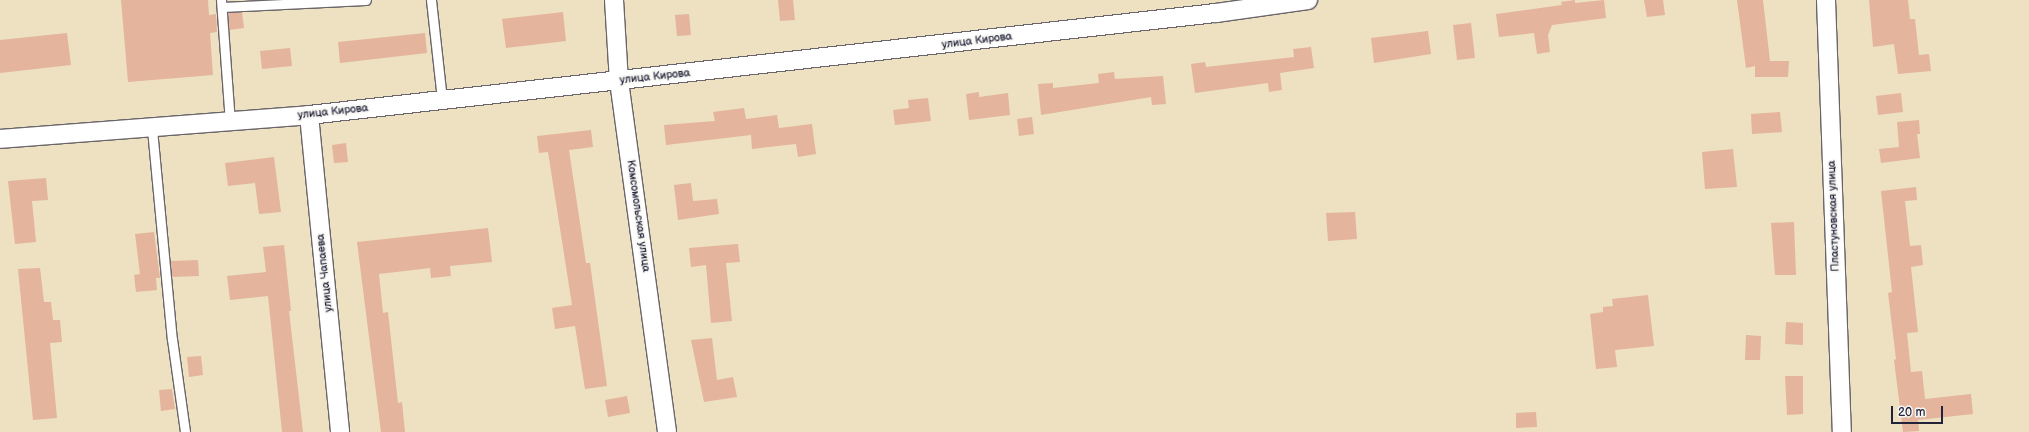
<!DOCTYPE html>
<meta charset="utf-8">
<style>
body{margin:0}
#map{position:relative;width:2029px;height:432px;overflow:hidden;background:#ede1c2;font-family:"Balsamiq Sans",sans-serif}
div>[style]{position:absolute}
.building>*{inset:0;background:#e4b49c}
.roads{filter:drop-shadow(1px 0 #69656a) drop-shadow(-1px 0 #69656a) drop-shadow(0 1px #69656a) drop-shadow(0 -1px #69656a)}
.lane>*{height:9px;margin:-4.5px;padding:0 4.5px;transform-origin:4.5px;border-radius:4.5px;background:#fff}
.street>*{height:18px;margin:-9px;padding:0 9px;transform-origin:9px;border-radius:9px;background:#fff}
span{translate:-50% -50%;white-space:nowrap;text-align:center;line-height:1.15;-webkit-text-stroke:3.5px #f6f6f2;paint-order:stroke}
.street-label{font-size:11px;color:#22223b}
.scale{position:absolute;left:1891px;top:406px;width:52px;height:18px;box-sizing:border-box;border:2px solid #22223b;border-top:0;padding-left:5px;font-size:12px;line-height:14px;white-space:nowrap;color:#22223b;-webkit-text-stroke:3px #f6f6f2;paint-order:stroke}
</style>
<div id="map">
<div class="building">
<i style="clip-path:polygon(121px 0,208px 0,209px 15px,216px 14px,217px 32px,210px 33px,213px 75px,128px 82px)"></i>
<i style="clip-path:polygon(778px 0,793px 0,795px 20px,780px 21px)"></i>
<i style="clip-path:polygon(1575px 0,1575px 3px,1604px 0,1606px 18px,1552px 25px,1548px 35px,1550px 52px,1537px 54px,1534px 33px,1499px 37px,1496px 14px,1562px 5px,1561px 2px)"></i>
<i style="clip-path:polygon(1644px 0,1663px 0,1665px 15px,1647px 17px)"></i>
<i style="clip-path:polygon(1737px 0,1763px 0,1770px 61px,1789px 61px,1788px 77px,1755px 77px,1755px 66px,1746px 68px)"></i>
<i style="clip-path:polygon(1869px 0,1908px 0,1910px 19px,1915px 19px,1919px 55px,1929px 54px,1931px 71px,1898px 74px,1894px 44px,1873px 47px)"></i>
<i style="clip-path:polygon(242px 12px,244px 28px,229px 30px,228px 13px)"></i>
<i style="clip-path:polygon(563px 12px,566px 41px,506px 48px,502px 19px)"></i>
<i style="clip-path:polygon(689px 14px,691px 35px,677px 36px,675px 15px)"></i>
<i style="clip-path:polygon(1471px 23px,1475px 58px,1457px 60px,1453px 25px)"></i>
<i style="clip-path:polygon(1428px 31px,1431px 54px,1374px 63px,1371px 38px)"></i>
<i style="clip-path:polygon(67px 33px,71px 65px,0 73px,0 40px)"></i>
<i style="clip-path:polygon(425px 33px,427px 53px,340px 63px,338px 42px)"></i>
<i style="clip-path:polygon(1311px 47px,1314px 68px,1280px 73px,1282px 90px,1269px 92px,1268px 83px,1195px 93px,1191px 64px,1205px 62px,1206px 67px,1294px 57px,1293px 49px)"></i>
<i style="clip-path:polygon(290px 48px,292px 66px,262px 69px,260px 51px)"></i>
<i style="clip-path:polygon(1114px 72px,1115px 79px,1163px 76px,1166px 104px,1152px 105px,1151px 97px,1041px 115px,1038px 84px,1053px 83px,1053px 88px,1099px 83px,1098px 74px)"></i>
<i style="clip-path:polygon(979px 92px,979px 97px,1008px 93px,1010px 115px,969px 120px,966px 94px)"></i>
<i style="clip-path:polygon(1901px 93px,1903px 112px,1878px 115px,1876px 96px)"></i>
<i style="clip-path:polygon(928px 98px,931px 121px,895px 125px,893px 110px,909px 108px,908px 100px)"></i>
<i style="clip-path:polygon(744px 108px,746px 119px,777px 115px,779px 128px,812px 124px,816px 154px,798px 157px,796px 144px,752px 149px,751px 135px,666px 145px,664px 125px,715px 121px,713px 112px)"></i>
<i style="clip-path:polygon(1780px 112px,1782px 132px,1752px 134px,1751px 114px)"></i>
<i style="clip-path:polygon(1032px 117px,1034px 134px,1019px 136px,1017px 119px)"></i>
<i style="clip-path:polygon(1919px 120px,1920px 134px,1917px 134px,1920px 158px,1881px 163px,1879px 149px,1899px 147px,1897px 122px)"></i>
<i style="clip-path:polygon(591px 130px,593px 147px,569px 150px,586px 263px,590px 263px,607px 386px,585px 389px,575px 326px,555px 329px,552px 308px,572px 305px,548px 152px,539px 153px,537px 136px)"></i>
<i style="clip-path:polygon(346px 143px,348px 162px,334px 163px,332px 145px)"></i>
<i style="clip-path:polygon(1733px 149px,1737px 187px,1705px 189px,1702px 152px)"></i>
<i style="clip-path:polygon(274px 157px,281px 212px,259px 214px,255px 183px,228px 186px,225px 163px)"></i>
<i style="clip-path:polygon(46px 178px,48px 200px,32px 201px,36px 242px,15px 244px,8px 181px)"></i>
<i style="clip-path:polygon(691px 183px,693px 201px,717px 199px,719px 214px,678px 220px,674px 185px)"></i>
<i style="clip-path:polygon(1916px 187px,1917px 200px,1905px 201px,1910px 246px,1921px 245px,1923px 265px,1911px 267px,1918px 332px,1907px 333px,1911px 372px,1922px 371px,1925px 399px,1971px 394px,1973px 414px,1918px 420px,1919px 431px,1903px 432px,1894px 360px,1896px 359px,1888px 293px,1892px 292px,1881px 191px)"></i>
<i style="clip-path:polygon(1355px 212px,1357px 239px,1328px 241px,1326px 213px)"></i>
<i style="clip-path:polygon(1794px 222px,1796px 275px,1775px 275px,1771px 223px)"></i>
<i style="clip-path:polygon(488px 228px,492px 262px,450px 266px,451px 276px,431px 278px,430px 268px,379px 274px,383px 313px,388px 312px,398px 403px,402px 402px,405px 432px,381px 432px,357px 242px)"></i>
<i style="clip-path:polygon(154px 232px,160px 278px,156px 278px,157px 290px,136px 292px,134px 275px,140px 274px,135px 234px)"></i>
<i style="clip-path:polygon(738px 244px,740px 262px,726px 263px,732px 321px,711px 323px,706px 265px,691px 267px,689px 248px)"></i>
<i style="clip-path:polygon(284px 245px,291px 311px,289px 311px,303px 432px,282px 432px,268px 296px,230px 300px,227px 276px,266px 272px,263px 247px)"></i>
<i style="clip-path:polygon(198px 260px,199px 276px,172px 277px,171px 261px)"></i>
<i style="clip-path:polygon(40px 268px,44px 302px,51px 302px,53px 320px,60px 320px,62px 342px,50px 343px,57px 418px,33px 420px,18px 269px)"></i>
<i style="clip-path:polygon(1648px 295px,1654px 346px,1615px 350px,1617px 367px,1596px 369px,1590px 314px,1603px 312px,1603px 307px,1613px 306px,1612px 299px)"></i>
<i style="clip-path:polygon(1786px 322px,1803px 323px,1803px 345px,1785px 344px)"></i>
<i style="clip-path:polygon(1746px 335px,1761px 336px,1760px 360px,1745px 360px)"></i>
<i style="clip-path:polygon(712px 338px,717px 380px,733px 377px,737px 397px,704px 402px,691px 340px)"></i>
<i style="clip-path:polygon(201px 356px,203px 375px,189px 377px,187px 357px)"></i>
<i style="clip-path:polygon(1785px 376px,1803px 376px,1803px 414px,1787px 415px)"></i>
<i style="clip-path:polygon(172px 389px,175px 409px,161px 411px,159px 390px)"></i>
<i style="clip-path:polygon(627px 396px,630px 413px,608px 417px,605px 400px)"></i>
<i style="clip-path:polygon(1536px 412px,1537px 427px,1516px 428px,1516px 413px)"></i>
</div>
<div class="roads">
<div class="lane">
<i style="left:221px;top:0;width:122px;rotate:85.8deg"></i>
<i style="left:431px;top:0;width:100px;rotate:83.7deg"></i>
<i style="left:222px;top:7px;width:144px;rotate:-2.8deg"></i>
<i style="left:152px;top:129px;width:211px;rotate:84.6deg"></i>
<i style="left:172px;top:339px;width:94px;rotate:82deg"></i>
</div>
<div class="street">
<i style="left:614px;top:0;width:81px;rotate:86.5deg"></i>
<i style="left:619px;top:81px;width:354px;rotate:82.2deg"></i>
<i style="left:1826px;top:0;width:432px;rotate:87.9deg"></i>
<i style="left:309px;top:115px;width:319px;rotate:84.4deg"></i>
<i style="left:0;top:139px;width:310px;rotate:-4.4deg"></i>
<i style="left:309px;top:115px;width:913px;rotate:-6.42deg"></i>
<i style="left:1216px;top:13px;width:93px;rotate:-8deg"></i>
</div>
</div>
<div class="street-label">
<span style="left:977px;top:41px;rotate:-7deg">улица Кирова</span>
<span style="left:655px;top:77px;rotate:-6deg">улица Кирова</span>
<span style="left:333px;top:112px;rotate:-6deg">улица Кирова</span>
<span style="left:638px;top:216px;rotate:82deg">Комсомольская улица</span>
<span style="left:1834px;top:216px;rotate:-92deg">Пластуновская улица</span>
<span style="left:325px;top:273px;rotate:-96deg">улица Чапаева</span>
</div>
<div class="scale">20 m</div>
</div>
